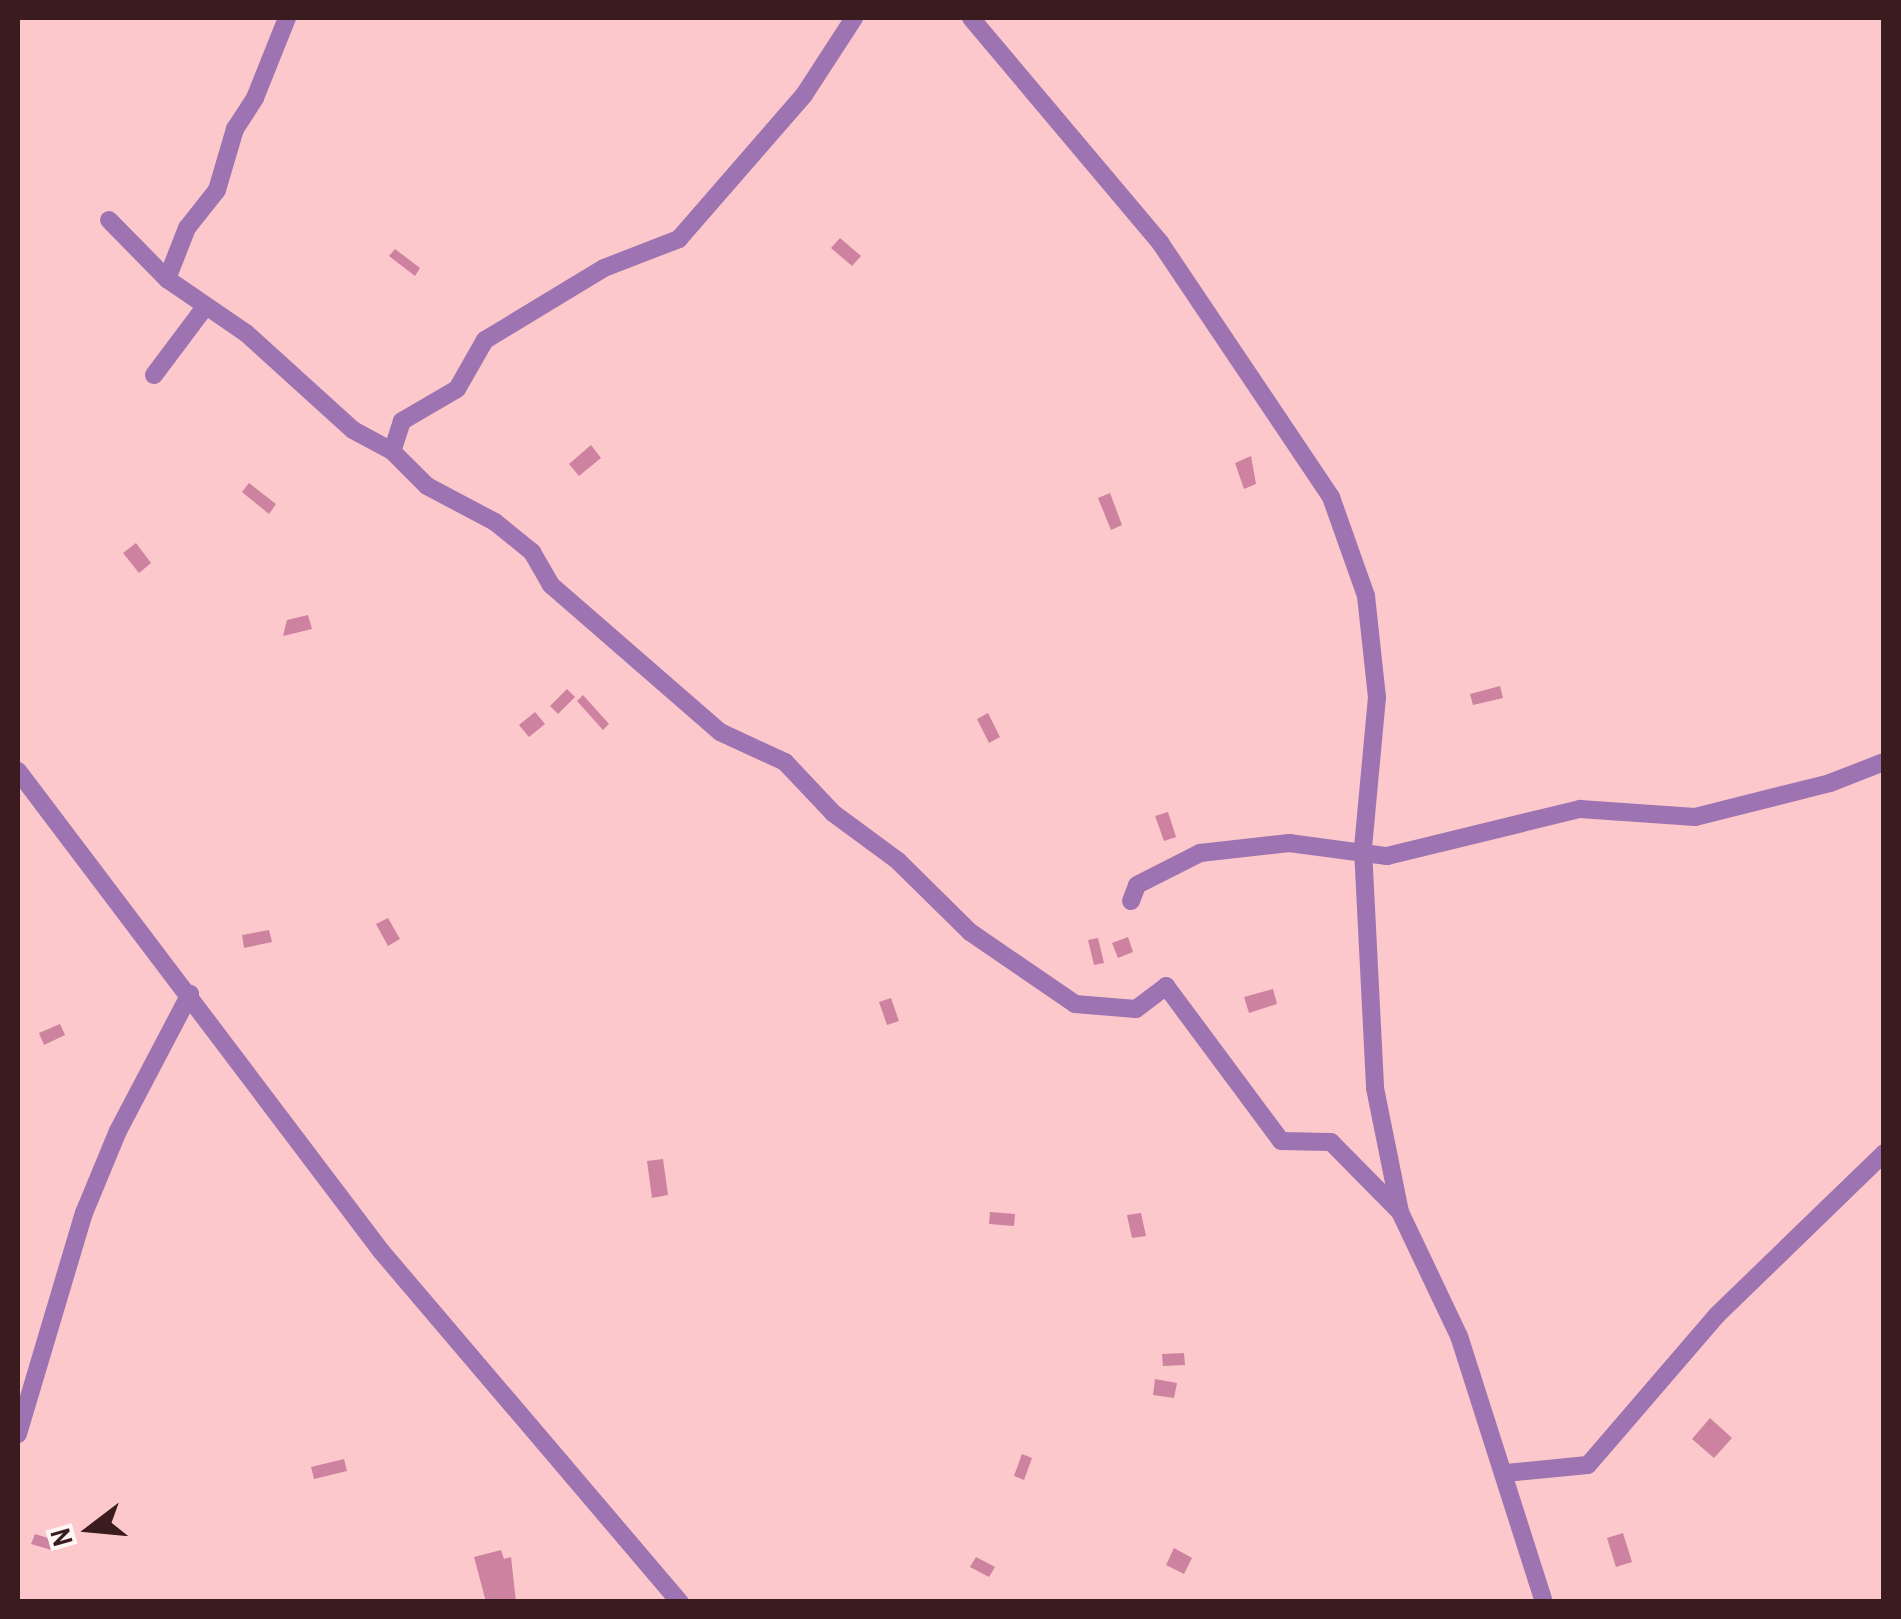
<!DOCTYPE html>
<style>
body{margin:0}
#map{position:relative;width:1901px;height:1619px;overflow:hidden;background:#fcc8cb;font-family:"Archivo Narrow",sans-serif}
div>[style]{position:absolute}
.building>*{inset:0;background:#cd82a0}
.street>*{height:18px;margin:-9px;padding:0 9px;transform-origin:9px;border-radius:9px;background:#9d73b1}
span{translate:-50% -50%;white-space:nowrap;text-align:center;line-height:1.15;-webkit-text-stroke:10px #fff6f6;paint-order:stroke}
.frame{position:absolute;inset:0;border:20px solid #3a1b1e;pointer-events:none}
.north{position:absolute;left:40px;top:1479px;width:100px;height:100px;-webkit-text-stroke:8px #fff6f6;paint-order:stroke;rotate:254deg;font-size:28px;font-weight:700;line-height:40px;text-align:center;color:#3a1b1e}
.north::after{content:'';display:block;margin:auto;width:35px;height:45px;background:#3a1b1e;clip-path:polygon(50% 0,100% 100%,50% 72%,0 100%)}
</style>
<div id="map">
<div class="building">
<i style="clip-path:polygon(840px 238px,861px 256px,852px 266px,831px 248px)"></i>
<i style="clip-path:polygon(395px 249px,420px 268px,415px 276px,389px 256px)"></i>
<i style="clip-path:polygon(591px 445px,601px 458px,579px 476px,569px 464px)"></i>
<i style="clip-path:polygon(1251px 456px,1256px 484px,1244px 489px,1235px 463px)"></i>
<i style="clip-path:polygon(249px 483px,276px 504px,269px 514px,242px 492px)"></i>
<i style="clip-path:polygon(1110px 493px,1122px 525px,1111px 530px,1098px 498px)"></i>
<i style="clip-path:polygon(136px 543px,151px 563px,139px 573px,123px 553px)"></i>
<i style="clip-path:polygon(308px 615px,312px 629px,283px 636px,287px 620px)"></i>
<i style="clip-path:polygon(1500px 686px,1503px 698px,1473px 705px,1470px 694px)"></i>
<i style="clip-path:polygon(567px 689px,575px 697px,558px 714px,550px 706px)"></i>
<i style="clip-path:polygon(583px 695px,609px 724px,603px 730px,577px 701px)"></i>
<i style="clip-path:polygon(535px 712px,545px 724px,529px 737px,519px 725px)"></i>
<i style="clip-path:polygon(988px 713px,1000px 737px,989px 743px,977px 719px)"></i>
<i style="clip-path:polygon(1168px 812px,1176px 837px,1164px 841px,1155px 816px)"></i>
<i style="clip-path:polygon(388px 918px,400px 939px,388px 946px,376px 924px)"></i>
<i style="clip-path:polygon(269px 930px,272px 942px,244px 948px,242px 935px)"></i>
<i style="clip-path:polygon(1128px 937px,1133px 952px,1118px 958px,1112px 943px)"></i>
<i style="clip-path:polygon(1098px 938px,1104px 963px,1094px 965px,1088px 940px)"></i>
<i style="clip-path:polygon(1273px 989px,1277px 1004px,1249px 1013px,1244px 997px)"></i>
<i style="clip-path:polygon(891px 998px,899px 1021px,887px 1025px,879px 1002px)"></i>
<i style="clip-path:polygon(60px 1024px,65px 1035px,44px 1045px,39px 1033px)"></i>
<i style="clip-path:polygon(663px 1159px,668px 1195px,652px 1198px,647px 1161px)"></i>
<i style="clip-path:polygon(990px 1212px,1015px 1214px,1014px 1226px,989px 1224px)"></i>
<i style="clip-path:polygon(1141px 1213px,1146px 1236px,1132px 1238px,1127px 1215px)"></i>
<i style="clip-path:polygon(1184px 1353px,1185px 1365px,1163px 1366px,1162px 1354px)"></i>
<i style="clip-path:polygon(1155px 1379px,1177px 1383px,1174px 1398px,1153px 1395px)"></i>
<i style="clip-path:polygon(1710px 1418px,1732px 1438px,1714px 1458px,1692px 1439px)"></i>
<i style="clip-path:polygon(1022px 1454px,1032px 1458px,1024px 1480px,1014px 1476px)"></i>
<i style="clip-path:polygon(344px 1459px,347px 1471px,314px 1479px,311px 1467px)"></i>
<i style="clip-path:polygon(1623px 1533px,1632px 1562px,1616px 1567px,1607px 1538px)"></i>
<i style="clip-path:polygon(35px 1534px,58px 1541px,55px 1551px,31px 1544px)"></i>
<i style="clip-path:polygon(1174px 1548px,1192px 1558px,1184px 1574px,1166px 1565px)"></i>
<i style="clip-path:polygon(501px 1550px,504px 1559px,511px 1557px,516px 1602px,486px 1602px,474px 1557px)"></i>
<i style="clip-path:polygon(976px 1557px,995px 1567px,989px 1577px,970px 1567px)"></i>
</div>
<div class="street">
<i style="left:854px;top:18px;width:92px;rotate:123deg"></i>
<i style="left:804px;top:95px;width:191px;rotate:131deg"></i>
<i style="left:679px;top:239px;width:80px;rotate:158.9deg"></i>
<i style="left:604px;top:268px;width:139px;rotate:148.8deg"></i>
<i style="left:485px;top:340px;width:56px;rotate:119.7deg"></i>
<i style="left:457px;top:389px;width:64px;rotate:149.8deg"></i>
<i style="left:402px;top:421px;width:32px;rotate:108deg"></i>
<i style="left:392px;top:451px;width:49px;rotate:45deg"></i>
<i style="left:427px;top:486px;width:77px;rotate:27.9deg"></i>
<i style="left:495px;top:522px;width:48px;rotate:39deg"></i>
<i style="left:532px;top:552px;width:38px;rotate:60deg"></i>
<i style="left:551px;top:585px;width:224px;rotate:41deg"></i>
<i style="left:720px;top:732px;width:72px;rotate:24.8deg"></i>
<i style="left:785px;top:762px;width:70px;rotate:46.7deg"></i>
<i style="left:833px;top:813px;width:81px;rotate:36.4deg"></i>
<i style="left:898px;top:861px;width:101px;rotate:44.6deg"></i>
<i style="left:970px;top:932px;width:127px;rotate:34.4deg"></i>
<i style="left:1075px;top:1004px;width:61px;rotate:4.7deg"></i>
<i style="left:1136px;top:1009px;width:38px;rotate:-37deg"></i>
<i style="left:1166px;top:986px;width:193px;rotate:53.4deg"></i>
<i style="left:1281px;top:1141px;width:50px;rotate:1.1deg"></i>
<i style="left:1331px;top:1142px;width:98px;rotate:45.4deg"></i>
<i style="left:971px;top:18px;width:295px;rotate:49.9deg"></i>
<i style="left:1161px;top:244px;width:305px;rotate:56.1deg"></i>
<i style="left:1331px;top:497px;width:105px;rotate:70.5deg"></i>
<i style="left:1366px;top:596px;width:102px;rotate:83.8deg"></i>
<i style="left:1377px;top:697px;width:153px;rotate:95.3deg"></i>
<i style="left:1363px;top:849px;width:239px;rotate:87.1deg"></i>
<i style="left:1375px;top:1088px;width:126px;rotate:78.6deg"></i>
<i style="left:1400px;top:1212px;width:137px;rotate:64.6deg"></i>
<i style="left:1459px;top:1336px;width:279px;rotate:72.3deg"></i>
<i style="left:109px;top:220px;width:83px;rotate:45.5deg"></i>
<i style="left:167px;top:279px;width:96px;rotate:34.4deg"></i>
<i style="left:246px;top:333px;width:144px;rotate:42.2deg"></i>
<i style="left:353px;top:430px;width:44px;rotate:28.3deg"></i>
<i style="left:167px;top:279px;width:55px;rotate:-68.6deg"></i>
<i style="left:187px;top:228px;width:48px;rotate:-51.7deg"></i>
<i style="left:217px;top:190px;width:64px;rotate:-73.6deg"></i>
<i style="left:235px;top:129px;width:37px;rotate:-57deg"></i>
<i style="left:255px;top:98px;width:86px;rotate:-68.2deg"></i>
<i style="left:154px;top:375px;width:85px;rotate:-53.1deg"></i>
<i style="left:18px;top:771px;width:602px;rotate:52.9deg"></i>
<i style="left:381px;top:1251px;width:461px;rotate:49.6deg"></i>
<i style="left:1131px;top:901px;width:17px;rotate:-69deg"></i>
<i style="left:1137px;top:885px;width:71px;rotate:-26.9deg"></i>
<i style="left:1200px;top:853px;width:90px;rotate:-6.4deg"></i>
<i style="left:1289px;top:843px;width:99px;rotate:7.6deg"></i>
<i style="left:1387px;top:856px;width:199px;rotate:-13.7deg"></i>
<i style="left:1580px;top:809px;width:115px;rotate:4deg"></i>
<i style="left:1695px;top:817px;width:139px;rotate:-14.1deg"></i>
<i style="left:1830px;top:783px;width:58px;rotate:-21.3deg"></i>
<i style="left:18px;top:1434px;width:231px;rotate:-73.4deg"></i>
<i style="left:84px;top:1213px;width:89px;rotate:-67.5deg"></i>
<i style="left:118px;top:1131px;width:155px;rotate:-62.3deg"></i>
<i style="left:1506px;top:1473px;width:82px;rotate:-5.6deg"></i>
<i style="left:1588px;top:1465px;width:198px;rotate:-49.3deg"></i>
<i style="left:1717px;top:1315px;width:233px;rotate:-44.1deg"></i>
</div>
<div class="frame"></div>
<div class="north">N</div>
</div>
